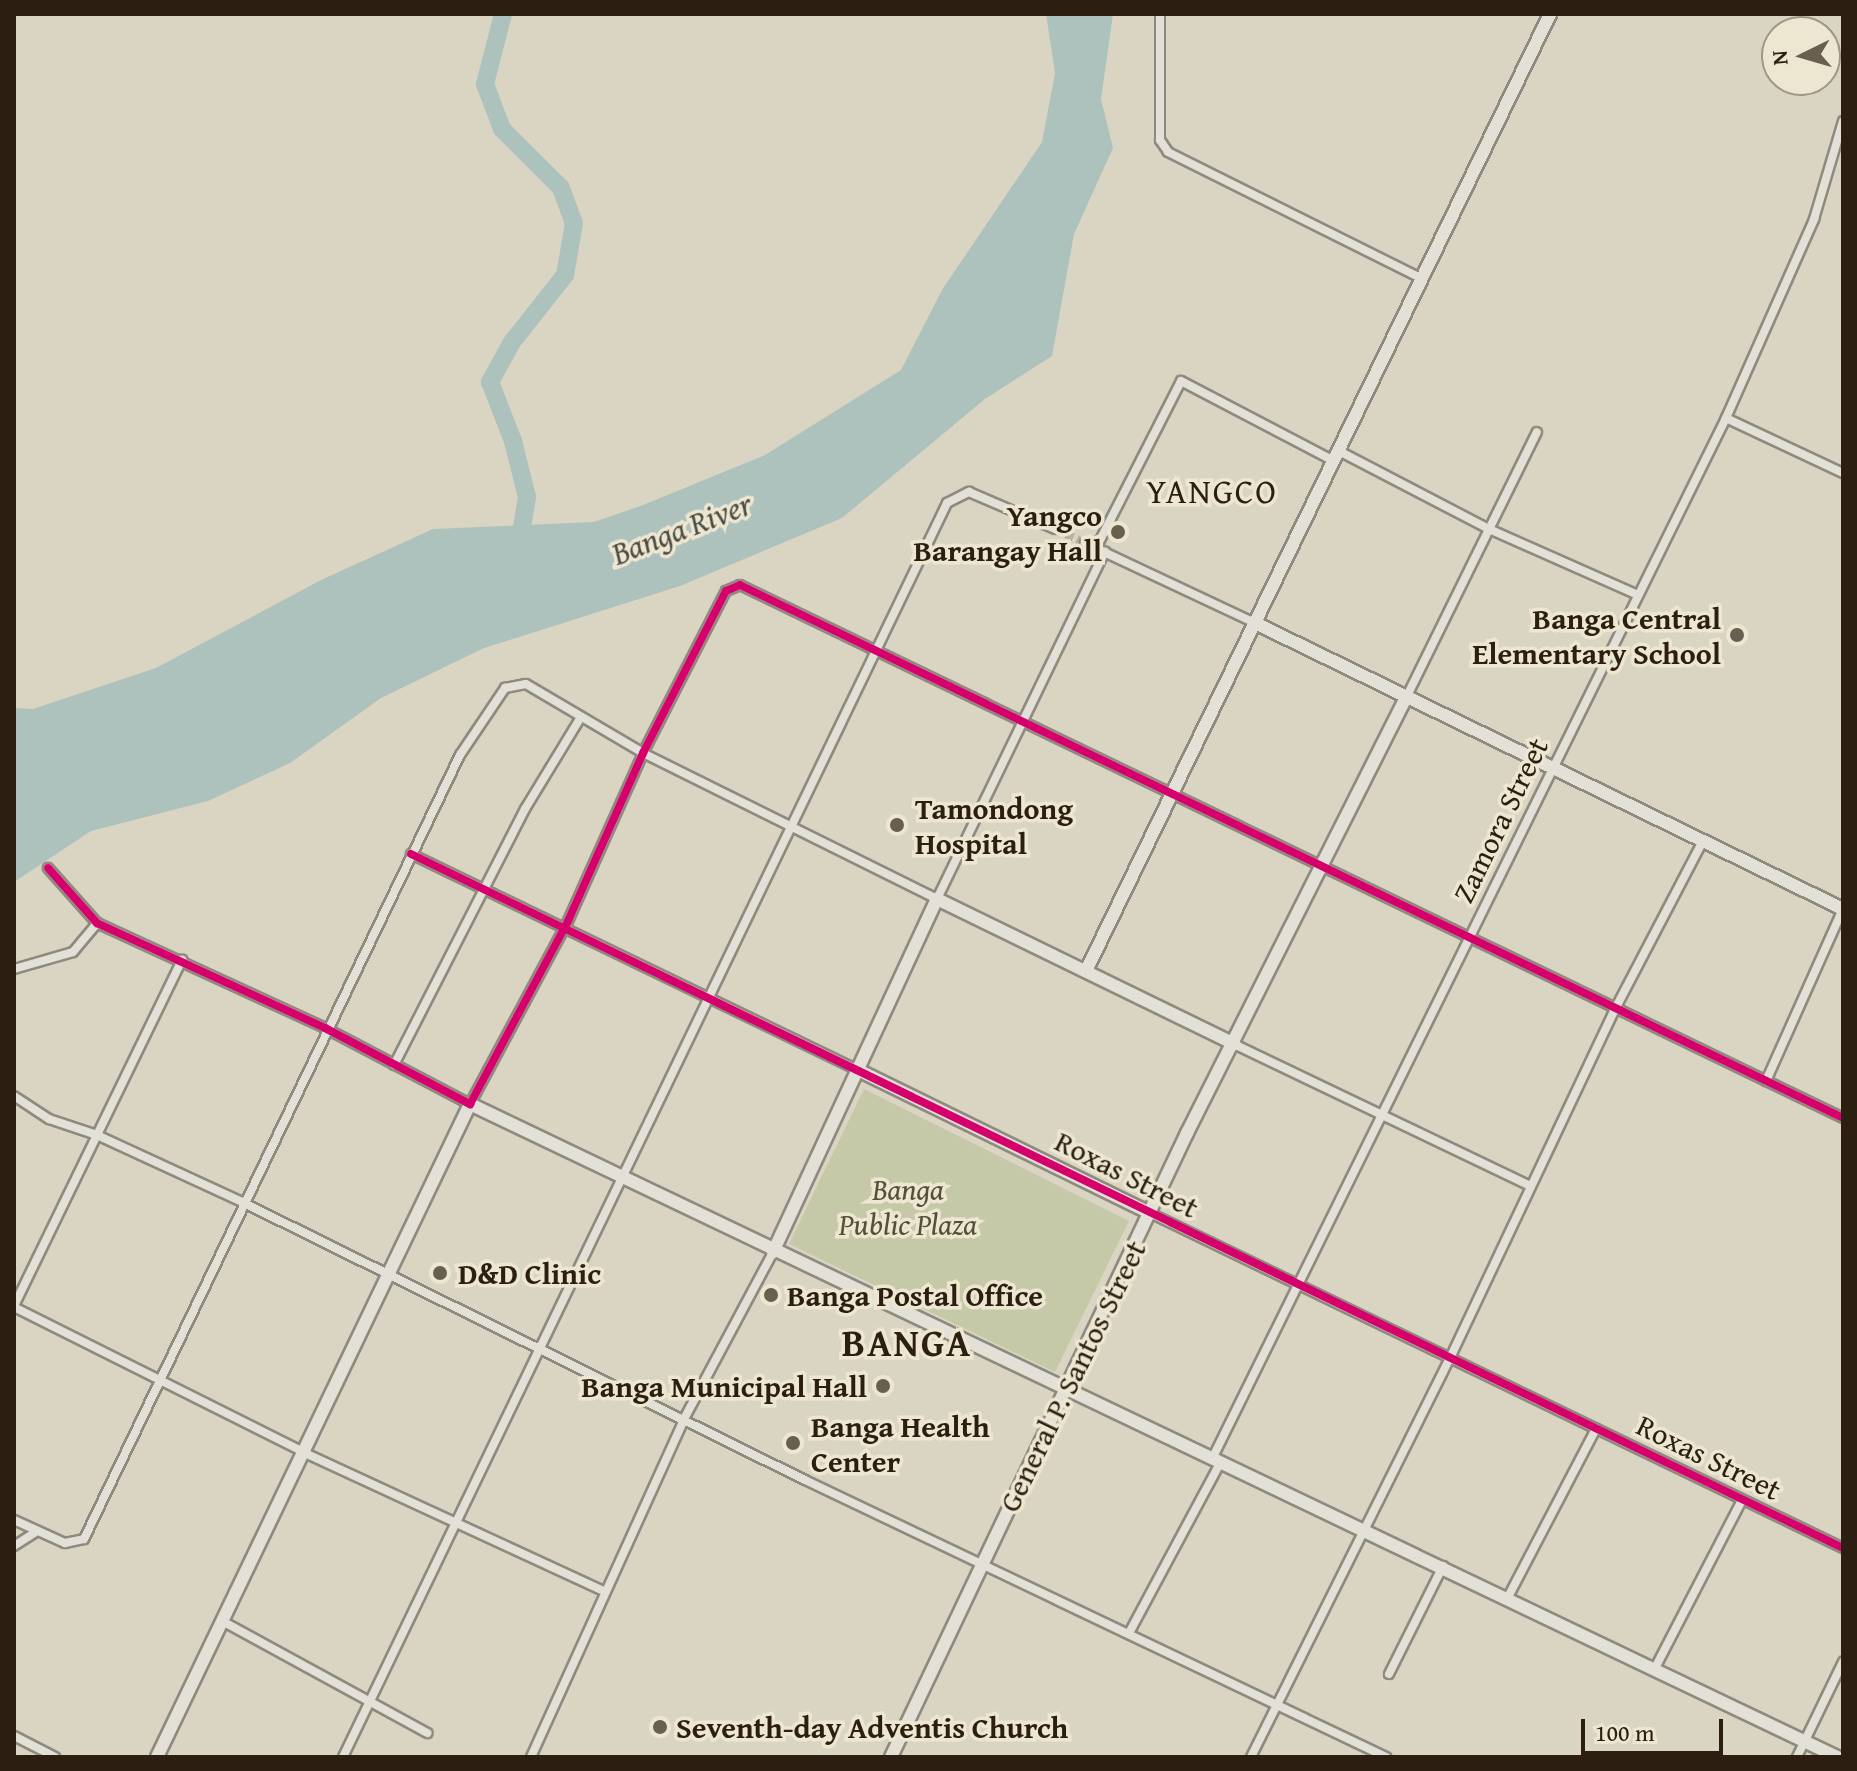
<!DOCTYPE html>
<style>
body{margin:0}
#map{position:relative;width:1857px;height:1771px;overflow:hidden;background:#dad5c3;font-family:"Gentium Book Plus",serif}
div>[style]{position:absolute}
.green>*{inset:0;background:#c5c9a7}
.water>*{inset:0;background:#adc1bd}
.river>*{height:18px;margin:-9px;padding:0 9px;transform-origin:9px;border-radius:9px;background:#adc1bd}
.street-tunnel>*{height:8px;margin-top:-4px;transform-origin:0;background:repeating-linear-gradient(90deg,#b7b1a0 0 8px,transparent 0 12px)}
.roads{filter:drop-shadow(2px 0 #8e8a7e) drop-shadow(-2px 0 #8e8a7e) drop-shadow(0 2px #8e8a7e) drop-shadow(0 -2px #8e8a7e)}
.street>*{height:8px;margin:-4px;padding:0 4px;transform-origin:4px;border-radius:4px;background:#e2e0d7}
.secondary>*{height:12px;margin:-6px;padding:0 6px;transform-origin:6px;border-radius:6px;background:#e2e0d7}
.cycleway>*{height:8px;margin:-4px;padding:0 4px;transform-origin:4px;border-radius:4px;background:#d6006c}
.dots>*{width:22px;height:22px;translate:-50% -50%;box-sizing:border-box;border:4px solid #ede7d2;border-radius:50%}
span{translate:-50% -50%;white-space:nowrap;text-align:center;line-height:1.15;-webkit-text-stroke:7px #ede7d2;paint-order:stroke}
.poi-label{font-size:30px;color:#2c1f12;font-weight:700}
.right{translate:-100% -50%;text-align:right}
.left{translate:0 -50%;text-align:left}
.street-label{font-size:30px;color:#2c1f12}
.park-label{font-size:30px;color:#544f38;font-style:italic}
.water-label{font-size:32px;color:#4d4d45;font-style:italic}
.quarter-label{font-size:34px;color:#2c1f12;letter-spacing:2px}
.district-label{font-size:38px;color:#2c1f12;font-weight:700;letter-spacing:2px}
.frame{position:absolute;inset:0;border:16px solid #2c1f12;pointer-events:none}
.north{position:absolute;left:1761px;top:16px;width:80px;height:80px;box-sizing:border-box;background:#ede7d2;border:2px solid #a09785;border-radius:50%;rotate:265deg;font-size:22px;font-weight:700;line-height:32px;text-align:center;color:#2c1f12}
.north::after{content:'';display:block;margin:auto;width:28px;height:36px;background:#695f50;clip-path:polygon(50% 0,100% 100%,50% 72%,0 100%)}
.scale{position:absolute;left:1581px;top:1719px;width:142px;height:36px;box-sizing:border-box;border:4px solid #2c1f12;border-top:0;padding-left:10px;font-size:24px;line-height:28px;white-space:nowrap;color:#2c1f12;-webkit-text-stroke:6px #ede7d2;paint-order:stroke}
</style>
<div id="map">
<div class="green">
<i style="clip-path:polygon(864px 1089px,1129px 1221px,1055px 1372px,789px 1244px)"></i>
</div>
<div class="water">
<i style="clip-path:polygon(1046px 14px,1113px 14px,1101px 99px,1113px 148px,1074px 234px,1052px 356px,985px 399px,842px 518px,680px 586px,484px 648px,381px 698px,290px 763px,208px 801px,91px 831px,14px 882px,14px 708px,33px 709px,156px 668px,321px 580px,433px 529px,594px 522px,643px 505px,765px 455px,901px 370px,942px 290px,1042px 142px,1055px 73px)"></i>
</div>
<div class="river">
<i style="left:503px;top:14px;width:72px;rotate:104.4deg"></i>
<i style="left:485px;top:84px;width:48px;rotate:69.3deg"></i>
<i style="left:502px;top:129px;width:83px;rotate:45deg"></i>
<i style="left:561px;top:188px;width:37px;rotate:70deg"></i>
<i style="left:574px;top:223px;width:53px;rotate:99.8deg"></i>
<i style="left:565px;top:275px;width:85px;rotate:128.3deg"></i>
<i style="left:512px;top:342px;width:46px;rotate:118.8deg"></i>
<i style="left:490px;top:382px;width:63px;rotate:68.7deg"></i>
<i style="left:513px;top:441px;width:58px;rotate:76deg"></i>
<i style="left:527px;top:497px;width:56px;rotate:99.3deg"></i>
</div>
<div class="street-tunnel">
<i style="left:1055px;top:529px;width:33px;rotate:25deg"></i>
</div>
<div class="roads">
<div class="street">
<i style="left:1160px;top:14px;width:126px;rotate:90deg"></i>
<i style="left:1160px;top:140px;width:14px;rotate:56deg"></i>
<i style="left:1168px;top:152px;width:280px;rotate:26.5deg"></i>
<i style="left:1726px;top:418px;width:129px;rotate:25.2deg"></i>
<i style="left:1337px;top:450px;width:171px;rotate:27.5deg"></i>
<i style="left:1489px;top:529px;width:163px;rotate:23.9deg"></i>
<i style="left:1085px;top:543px;width:188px;rotate:25.2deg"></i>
<i style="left:1096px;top:548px;width:187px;rotate:-63deg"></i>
<i style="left:1181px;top:381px;width:170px;rotate:27.6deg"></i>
<i style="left:1407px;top:696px;width:294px;rotate:-63.8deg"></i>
<i style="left:411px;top:854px;width:496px;rotate:25.8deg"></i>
<i style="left:48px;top:868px;width:74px;rotate:48.3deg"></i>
<i style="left:97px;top:923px;width:251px;rotate:24.7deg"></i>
<i style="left:325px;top:1028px;width:164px;rotate:27.7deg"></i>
<i style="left:470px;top:1104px;width:208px;rotate:-61.8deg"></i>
<i style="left:568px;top:921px;width:184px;rotate:-65.9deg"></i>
<i style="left:643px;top:753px;width:182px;rotate:-62.9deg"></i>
<i style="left:726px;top:591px;width:15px;rotate:-23deg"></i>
<i style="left:740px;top:585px;width:1225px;rotate:25.79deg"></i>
<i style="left:14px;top:969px;width:61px;rotate:-16.1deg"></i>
<i style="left:73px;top:952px;width:38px;rotate:-50deg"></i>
<i style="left:1234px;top:1044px;width:329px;rotate:25.6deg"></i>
<i style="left:394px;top:1065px;width:288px;rotate:-62.9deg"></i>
<i style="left:525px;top:809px;width:108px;rotate:-58.7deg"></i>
<i style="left:1766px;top:1081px;width:188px;rotate:-65.9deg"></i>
<i style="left:14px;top:1096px;width:42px;rotate:33.3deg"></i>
<i style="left:49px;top:1119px;width:51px;rotate:18.4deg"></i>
<i style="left:97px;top:1135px;width:164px;rotate:24.8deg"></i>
<i style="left:246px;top:1204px;width:623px;rotate:26.28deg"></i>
<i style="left:805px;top:1480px;width:644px;rotate:25.49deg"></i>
<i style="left:1150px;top:1213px;width:770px;rotate:25.8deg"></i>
<i style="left:14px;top:1306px;width:385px;rotate:-64.1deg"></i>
<i style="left:14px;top:1307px;width:326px;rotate:26.6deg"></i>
<i style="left:305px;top:1453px;width:327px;rotate:24.8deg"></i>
<i style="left:1212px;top:1459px;width:1161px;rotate:-63.72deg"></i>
<i style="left:1726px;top:418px;width:218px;rotate:-66.1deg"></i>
<i style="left:1814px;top:219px;width:102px;rotate:-73.5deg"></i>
<i style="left:14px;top:1520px;width:56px;rotate:24.3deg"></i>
<i style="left:65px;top:1543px;width:19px;rotate:-12deg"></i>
<i style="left:84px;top:1539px;width:870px;rotate:-64.38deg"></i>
<i style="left:460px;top:755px;width:81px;rotate:-56.1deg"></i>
<i style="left:505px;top:688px;width:21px;rotate:-11deg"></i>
<i style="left:526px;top:684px;width:136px;rotate:30.5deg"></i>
<i style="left:643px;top:753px;width:328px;rotate:26.4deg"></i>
<i style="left:937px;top:899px;width:386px;rotate:-64.2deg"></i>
<i style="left:14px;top:1546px;width:27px;rotate:-33deg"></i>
<i style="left:1508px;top:1597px;width:190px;rotate:-62.4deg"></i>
<i style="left:222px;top:1621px;width:234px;rotate:28.6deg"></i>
<i style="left:1129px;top:1633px;width:193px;rotate:-61.8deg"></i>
<i style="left:1655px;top:1668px;width:189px;rotate:-62.6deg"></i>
<i style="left:1389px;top:1674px;width:121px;rotate:-63.4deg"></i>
<i style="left:14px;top:1736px;width:46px;rotate:27.1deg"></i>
<i style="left:343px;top:1757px;width:1392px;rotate:-64.28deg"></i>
<i style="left:947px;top:503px;width:25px;rotate:-27deg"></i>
<i style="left:969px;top:492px;width:94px;rotate:23.3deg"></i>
<i style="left:531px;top:1757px;width:371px;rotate:-65.6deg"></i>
<i style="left:684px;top:1419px;width:189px;rotate:-61.9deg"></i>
<i style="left:1251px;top:1757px;width:448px;rotate:-63.5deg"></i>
<i style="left:1451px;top:1356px;width:382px;rotate:-64.7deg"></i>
<i style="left:1614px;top:1011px;width:190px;rotate:-62.4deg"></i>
<i style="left:1797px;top:1757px;width:106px;rotate:-64.2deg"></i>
</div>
<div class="secondary">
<i style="left:1255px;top:623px;width:654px;rotate:25.94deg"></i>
<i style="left:1086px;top:971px;width:1064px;rotate:-64.13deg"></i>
<i style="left:858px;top:1070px;width:325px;rotate:26.1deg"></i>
<i style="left:773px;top:1252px;width:389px;rotate:-65.1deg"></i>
<i style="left:937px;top:899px;width:331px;rotate:26deg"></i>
<i style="left:157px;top:1757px;width:724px;rotate:-64.39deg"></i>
<i style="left:470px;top:1104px;width:1515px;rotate:25.53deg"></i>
<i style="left:891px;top:1757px;width:691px;rotate:-64.62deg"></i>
<i style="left:1187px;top:1133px;width:489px;rotate:-63.3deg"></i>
</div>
</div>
<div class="cycleway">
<i style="left:411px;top:854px;width:1591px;rotate:25.86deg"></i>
<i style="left:48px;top:868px;width:74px;rotate:48.3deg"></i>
<i style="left:97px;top:923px;width:251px;rotate:24.7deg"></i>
<i style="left:325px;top:1028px;width:164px;rotate:27.7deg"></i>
<i style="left:470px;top:1104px;width:208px;rotate:-61.8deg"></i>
<i style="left:568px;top:921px;width:184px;rotate:-65.9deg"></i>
<i style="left:643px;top:753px;width:182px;rotate:-62.9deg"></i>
<i style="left:726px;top:591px;width:15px;rotate:-23deg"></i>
<i style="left:740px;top:585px;width:1225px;rotate:25.79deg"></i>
</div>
<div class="dots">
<i style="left:1118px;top:532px;background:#695f50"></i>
<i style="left:1737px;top:635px;background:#695f50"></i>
<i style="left:897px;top:825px;background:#695f50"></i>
<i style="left:440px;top:1273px;background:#695f50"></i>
<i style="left:771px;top:1295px;background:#695f50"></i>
<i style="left:883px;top:1386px;background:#695f50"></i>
<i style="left:793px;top:1443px;background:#695f50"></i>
<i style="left:660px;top:1727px;background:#695f50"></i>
</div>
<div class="poi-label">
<span class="right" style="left:1102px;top:532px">Yangco<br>Barangay Hall</span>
<span class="right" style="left:1721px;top:635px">Banga Central<br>Elementary School</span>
<span class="left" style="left:915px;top:825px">Tamondong<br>Hospital</span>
<span class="left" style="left:458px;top:1273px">D&amp;D Clinic</span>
<span class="left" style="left:787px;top:1295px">Banga Postal Office</span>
<span class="right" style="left:867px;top:1386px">Banga Municipal Hall</span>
<span class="left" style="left:811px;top:1443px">Banga Health<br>Center</span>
<span class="left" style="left:676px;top:1727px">Seventh-day Adventis Church</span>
</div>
<div class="street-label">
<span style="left:1500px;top:820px;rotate:-64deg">Zamora Street</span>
<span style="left:1127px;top:1174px;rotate:27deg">Roxas Street</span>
<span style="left:1072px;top:1376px;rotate:-64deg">General P. Santos Street</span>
<span style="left:1709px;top:1457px;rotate:26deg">Roxas Street</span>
</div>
<div class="park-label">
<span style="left:908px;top:1206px">Banga<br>Public Plaza</span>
</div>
<div class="water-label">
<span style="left:682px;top:529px;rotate:-21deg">Banga River</span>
</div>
<div class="quarter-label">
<span style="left:1212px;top:491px">YANGCO</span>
</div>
<div class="district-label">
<span style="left:907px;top:1343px">BANGA</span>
</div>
<div class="frame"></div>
<div class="north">N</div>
<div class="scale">100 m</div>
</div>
